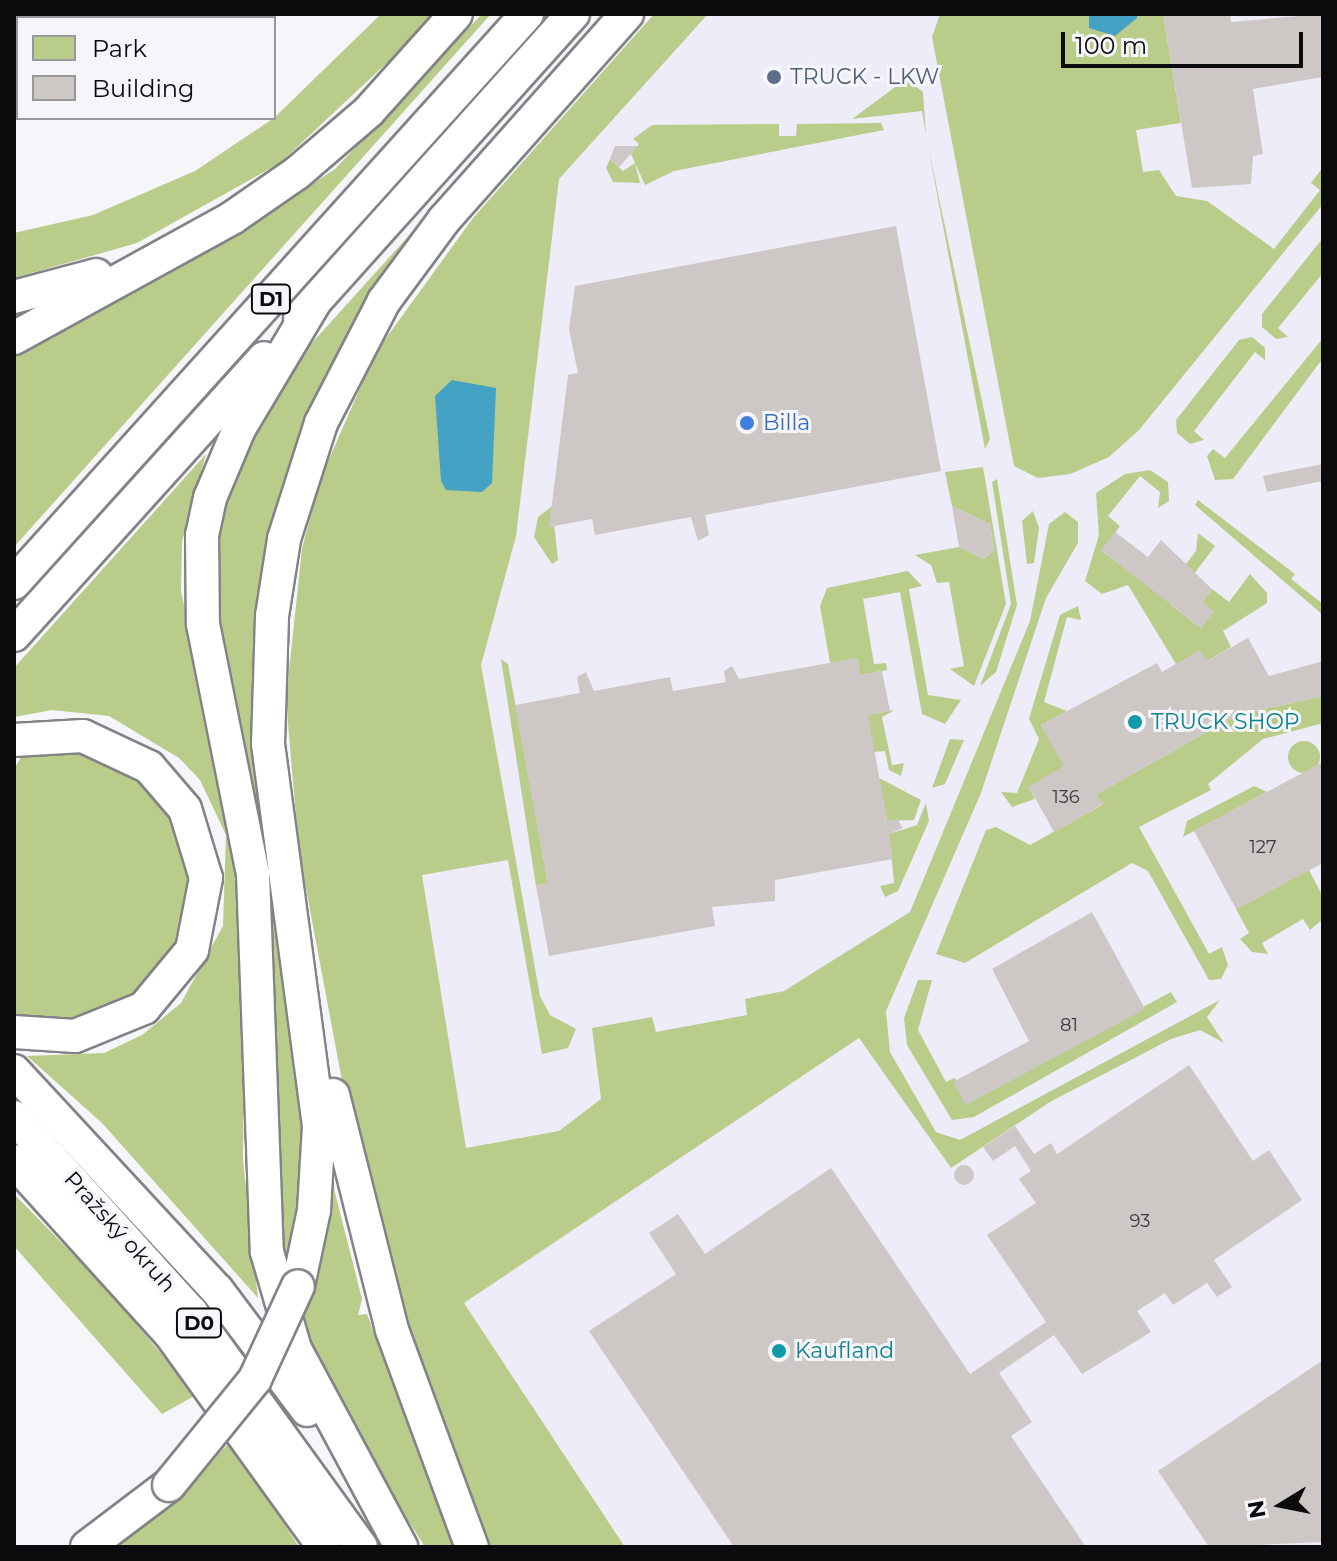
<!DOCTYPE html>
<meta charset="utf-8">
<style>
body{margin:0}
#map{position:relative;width:1337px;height:1561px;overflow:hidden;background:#f6f5fa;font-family:Montserrat,sans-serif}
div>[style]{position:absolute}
.built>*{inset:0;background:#eeecf9}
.green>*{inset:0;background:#bacc89}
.round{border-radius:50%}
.water>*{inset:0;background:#44a3c5}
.building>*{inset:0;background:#cdc8c5}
.roads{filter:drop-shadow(2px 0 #838287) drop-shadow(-2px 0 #838287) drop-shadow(0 2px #838287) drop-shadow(0 -2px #838287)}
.motorway>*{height:32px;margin:-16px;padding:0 16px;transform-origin:16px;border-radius:16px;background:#fff}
.bridges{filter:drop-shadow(2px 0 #838287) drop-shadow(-2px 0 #838287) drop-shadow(0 2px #838287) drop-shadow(0 -2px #838287)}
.motorway-bridge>*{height:32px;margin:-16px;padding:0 16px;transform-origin:16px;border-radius:16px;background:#fff}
.dots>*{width:22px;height:22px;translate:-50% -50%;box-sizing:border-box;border:4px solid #f6f5fa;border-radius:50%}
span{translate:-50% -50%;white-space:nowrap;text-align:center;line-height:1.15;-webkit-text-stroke:6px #f6f5fa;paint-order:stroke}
.number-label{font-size:18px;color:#3c3a3b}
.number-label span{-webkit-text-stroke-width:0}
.shield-label span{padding:2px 6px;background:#f6f5fa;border:2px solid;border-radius:6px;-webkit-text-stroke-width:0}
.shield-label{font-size:20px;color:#0b0b0d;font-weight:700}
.service-label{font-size:22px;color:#4e5e75}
.left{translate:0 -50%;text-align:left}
.shop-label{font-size:22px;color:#366cbe}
.culture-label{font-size:22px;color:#0d838f}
.street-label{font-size:22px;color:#0b0b0d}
.frame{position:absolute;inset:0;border:16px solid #0b0b0d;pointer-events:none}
.legend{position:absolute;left:16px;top:16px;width:260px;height:104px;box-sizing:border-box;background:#f6f5fa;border:2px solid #98979b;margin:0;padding:10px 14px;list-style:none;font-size:24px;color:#0b0b0d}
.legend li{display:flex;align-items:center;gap:16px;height:40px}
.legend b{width:40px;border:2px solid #98979b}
.north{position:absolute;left:1241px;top:1465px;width:80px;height:80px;-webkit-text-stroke:6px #f6f5fa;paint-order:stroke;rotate:260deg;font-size:22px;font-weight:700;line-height:32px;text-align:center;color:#0b0b0d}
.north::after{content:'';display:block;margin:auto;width:28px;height:36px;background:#0b0b0d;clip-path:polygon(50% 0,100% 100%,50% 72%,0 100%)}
.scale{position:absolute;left:1061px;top:32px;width:242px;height:36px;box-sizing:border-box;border:4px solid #0b0b0d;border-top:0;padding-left:10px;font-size:24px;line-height:28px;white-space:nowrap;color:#0b0b0d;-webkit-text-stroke:6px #f6f5fa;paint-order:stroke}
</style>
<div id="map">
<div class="built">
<i style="clip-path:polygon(658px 14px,1323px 14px,1323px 1547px,626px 1547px,463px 1304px,412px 870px,542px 172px)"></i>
</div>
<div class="green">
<i style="clip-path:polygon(381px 14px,439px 14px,280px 163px,137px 243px,14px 278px,14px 233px,93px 215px,195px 171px,274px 118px)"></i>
<i style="clip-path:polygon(482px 14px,491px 14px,14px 547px,14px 347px,221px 244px,335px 169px)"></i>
<i style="clip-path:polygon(609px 14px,396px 268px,269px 588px,309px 1182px,283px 1280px,209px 545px,250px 422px,283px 375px)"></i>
<i style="clip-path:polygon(654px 14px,708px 14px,559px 179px,516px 536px,481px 665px,540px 996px,550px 1015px,576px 1029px,568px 1048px,542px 1054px,508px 860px,422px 875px,466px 1148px,559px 1131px,601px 1099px,592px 1028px,652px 1017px,656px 1032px,747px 1015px,745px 999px,784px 991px,910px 912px,1030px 621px,1049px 524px,1065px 512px,1078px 522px,1078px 543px,1046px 598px,981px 793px,886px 1011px,890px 1052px,936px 1132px,960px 1140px,1220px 1000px,1207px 1017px,1224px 1043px,1200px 1030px,1171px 1039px,1050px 1102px,951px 1168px,859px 1038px,464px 1303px,625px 1547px,489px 1547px,419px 1375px,343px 1086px,299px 851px,286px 700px,302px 548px,322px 475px,376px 352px,473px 218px)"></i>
<i style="clip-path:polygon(940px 14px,1163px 14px,1181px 123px,1136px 130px,1143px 172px,1159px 170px,1176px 196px,1207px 201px,1274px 249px,1320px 190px,1311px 183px,1323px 167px,1323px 204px,1139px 430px,1109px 457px,1070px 474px,1038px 478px,1014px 466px,932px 37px)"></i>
<i style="clip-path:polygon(906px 79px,923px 92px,926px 135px,922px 111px,852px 119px)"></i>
<i style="clip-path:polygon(881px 123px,884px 130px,674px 171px,645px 185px,631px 154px,639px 144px,633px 139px,652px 125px,779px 124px,779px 136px,796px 136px,797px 124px)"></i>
<i style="clip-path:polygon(928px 146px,990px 439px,985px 449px)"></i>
<i style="clip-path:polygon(610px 159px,623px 171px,635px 163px,640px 183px,613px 182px,606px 168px)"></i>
<i style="clip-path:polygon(1323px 238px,1323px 273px,1278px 328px,1288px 337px,1276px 339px,1262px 327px,1262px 314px)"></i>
<i style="clip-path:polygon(1252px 337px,1265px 348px,1265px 360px,1255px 352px,1194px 431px,1204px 440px,1190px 444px,1177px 433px,1176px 420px,1239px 340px)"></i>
<i style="clip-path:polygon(1323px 338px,1323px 358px,1233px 479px,1215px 480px,1207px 456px,1213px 449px,1225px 458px)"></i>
<i style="clip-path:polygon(206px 454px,182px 542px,181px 591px,236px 852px,245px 946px,243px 1160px,258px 1298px,102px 1123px,27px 1056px,104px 1053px,142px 1035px,181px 1003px,223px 926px,226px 835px,200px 780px,179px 758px,109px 716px,52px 710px,14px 717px,14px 668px)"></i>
<i style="clip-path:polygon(983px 467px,1006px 604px,974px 686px,950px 669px,964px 666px,949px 582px,937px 583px,931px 565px,915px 555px,959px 547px,984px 559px,994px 550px,990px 524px,952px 506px,945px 472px)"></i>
<i style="clip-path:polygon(1150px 470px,1168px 482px,1169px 501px,1158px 508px,1160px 492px,1140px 476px,1108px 516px,1120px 526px,1102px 551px,1161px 596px,1196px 551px,1198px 533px,1215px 546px,1171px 605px,1201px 628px,1213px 612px,1202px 602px,1212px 589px,1229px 602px,1250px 574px,1267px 593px,1267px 603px,1223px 631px,1231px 647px,1207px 661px,1200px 651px,1176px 664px,1128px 585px,1102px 594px,1085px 581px,1099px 535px,1096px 493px,1125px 474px)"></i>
<i style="clip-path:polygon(997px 479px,1017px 605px,996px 672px,980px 686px,1011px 604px,992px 482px)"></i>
<i style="clip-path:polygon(1198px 500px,1295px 574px,1291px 579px,1323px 604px,1323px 615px,1195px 505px)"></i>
<i style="clip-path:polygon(552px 506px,558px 560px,552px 564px,534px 537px,538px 517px)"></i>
<i style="clip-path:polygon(1033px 511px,1039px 528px,1034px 563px,1027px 564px,1022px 521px)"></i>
<i style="clip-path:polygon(908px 571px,922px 586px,909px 589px,928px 695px,961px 700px,945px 724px,922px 714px,900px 592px,863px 599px,874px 664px,886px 663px,887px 670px,860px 675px,857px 658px,830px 663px,820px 606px,827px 588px)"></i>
<i style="clip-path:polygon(1078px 606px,1081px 620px,1067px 617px,1044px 702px,1067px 711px,1041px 725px,1056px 751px,1077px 759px,1029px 787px,1035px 799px,1012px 807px,1001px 792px,1017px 793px,1039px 739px,1029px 719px,1060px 615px)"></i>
<i style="clip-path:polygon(501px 659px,508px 664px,548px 883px,536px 886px)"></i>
<i style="clip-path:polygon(1323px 696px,1323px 723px,1263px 739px,1208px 784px,1211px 790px,1139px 827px,1209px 954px,1222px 947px,1228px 965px,1221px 979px,1209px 980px,1148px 871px,1132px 863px,965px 963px,936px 954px,986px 830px,996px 827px,1030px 845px,1102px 805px,1097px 794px,1237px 715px)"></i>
<i style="clip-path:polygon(895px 710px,882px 717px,892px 765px,904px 763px,901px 776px,889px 770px,885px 751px,874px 752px,867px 715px)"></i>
<i style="clip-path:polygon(950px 739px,964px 740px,945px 784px,932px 788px)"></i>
<i class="round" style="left:1288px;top:741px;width:32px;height:32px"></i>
<i style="clip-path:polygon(44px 744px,123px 759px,192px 838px,188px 937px,135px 1000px,84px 1021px,14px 1016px,14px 769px,25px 750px)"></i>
<i style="clip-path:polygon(879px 778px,921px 800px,914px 820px,887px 821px)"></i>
<i style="clip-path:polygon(1254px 786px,1267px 792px,1183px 837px,1187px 821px)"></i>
<i style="clip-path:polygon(926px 803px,929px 821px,898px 891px,885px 897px,880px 886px,894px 883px,889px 834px,917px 825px)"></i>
<i style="clip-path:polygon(1309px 870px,1323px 897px,1323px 919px,1310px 930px,1303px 919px,1262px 943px,1268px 954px,1252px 952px,1240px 939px,1249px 933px,1236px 909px)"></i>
<i style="clip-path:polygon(918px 980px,932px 980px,918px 1030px,946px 1082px,955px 1078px,967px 1101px,1171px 992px,1177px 1002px,974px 1117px,952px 1120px,907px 1045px,904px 1018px)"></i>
<i style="clip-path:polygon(333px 1185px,362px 1299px,358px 1315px,367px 1314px,453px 1547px,425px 1547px,352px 1432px,299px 1326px)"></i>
<i style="clip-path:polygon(14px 1194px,105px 1287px,196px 1395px,162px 1414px,14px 1246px)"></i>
<i style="clip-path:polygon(232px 1440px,299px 1547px,109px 1547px,178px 1495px)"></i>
</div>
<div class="water">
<i style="clip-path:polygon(1089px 14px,1137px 14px,1137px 18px,1115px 36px,1089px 28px)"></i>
<i style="clip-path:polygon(452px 380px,496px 388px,492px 483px,482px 492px,446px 490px,441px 481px,435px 396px)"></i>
</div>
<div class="building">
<i style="clip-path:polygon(1163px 14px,1230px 14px,1231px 22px,1323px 14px,1323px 77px,1253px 89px,1263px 154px,1253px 156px,1251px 184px,1192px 188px)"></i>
<i style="clip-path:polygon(615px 146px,638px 146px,619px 167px,610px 159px)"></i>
<i style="clip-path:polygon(896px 226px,941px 471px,705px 515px,709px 535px,698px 541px,691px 517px,595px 535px,592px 519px,549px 527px,568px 375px,578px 373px,569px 329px,575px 286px)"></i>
<i style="clip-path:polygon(1323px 464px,1323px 481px,1267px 492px,1263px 476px)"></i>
<i style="clip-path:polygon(952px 506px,990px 524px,994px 550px,984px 559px,959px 547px)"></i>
<i style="clip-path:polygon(1115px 532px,1148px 557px,1161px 540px,1212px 589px,1202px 602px,1214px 611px,1201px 628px,1101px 550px)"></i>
<i style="clip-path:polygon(1248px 638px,1269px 676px,1323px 661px,1323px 696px,1237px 715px,1097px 794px,1103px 804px,1054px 832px,1029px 787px,1064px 766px,1041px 725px,1157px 663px,1162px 672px,1200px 650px,1207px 661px)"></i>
<i style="clip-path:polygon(857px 658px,860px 675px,882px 671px,890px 711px,868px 715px,887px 821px,897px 819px,903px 828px,889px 834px,893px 859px,775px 880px,775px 901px,712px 907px,715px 926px,549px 956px,536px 886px,548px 883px,515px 705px,580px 693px,577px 677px,586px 672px,594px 691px,670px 677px,673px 691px,726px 682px,724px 671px,732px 666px,739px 679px)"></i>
<i style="clip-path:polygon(1323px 762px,1323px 863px,1236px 909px,1194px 831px)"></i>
<i style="clip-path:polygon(1092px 912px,1145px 1009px,966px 1105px,953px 1082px,1029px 1041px,992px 969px)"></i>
<i style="clip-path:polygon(1189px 1065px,1253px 1161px,1269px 1150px,1302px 1200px,1214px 1260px,1232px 1287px,1217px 1297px,1207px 1283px,1173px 1305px,1165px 1293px,1137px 1311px,1151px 1332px,1082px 1374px,1054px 1335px,999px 1373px,1032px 1422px,1011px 1436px,1086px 1547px,734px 1547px,589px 1331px,676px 1274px,649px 1233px,678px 1214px,705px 1254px,831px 1168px,970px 1374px,1046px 1322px,987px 1235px,1036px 1203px,1019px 1179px,1031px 1171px,1015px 1146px,993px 1161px,983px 1147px,1015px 1126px,1034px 1154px,1051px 1143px,1057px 1154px)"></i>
<i class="round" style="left:954px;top:1165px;width:20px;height:20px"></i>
<i style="clip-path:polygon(1323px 1360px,1323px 1542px,1209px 1547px,1158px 1471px)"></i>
</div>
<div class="roads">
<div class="motorway">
<i style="left:14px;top:297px;width:85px;rotate:-15deg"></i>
<i style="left:314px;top:303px;width:147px;rotate:120.8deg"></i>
<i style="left:239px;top:429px;width:75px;rotate:112.8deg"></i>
<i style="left:210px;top:498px;width:38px;rotate:102deg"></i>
<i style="left:202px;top:535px;width:89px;rotate:89.4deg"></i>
<i style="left:203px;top:624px;width:255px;rotate:78.7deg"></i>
<i style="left:253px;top:874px;width:378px;rotate:87.9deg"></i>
<i style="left:267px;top:1252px;width:101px;rotate:73.9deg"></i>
<i style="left:295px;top:1349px;width:225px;rotate:61.8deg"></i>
<i style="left:300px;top:318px;width:409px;rotate:-48.1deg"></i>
<i style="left:14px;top:338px;width:249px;rotate:-28.8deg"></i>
<i style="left:232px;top:218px;width:79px;rotate:-34.7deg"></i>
<i style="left:297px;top:173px;width:95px;rotate:-40.7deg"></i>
<i style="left:369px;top:111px;width:130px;rotate:-48.1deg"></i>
<i style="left:14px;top:583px;width:766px;rotate:-47.96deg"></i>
<i style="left:14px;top:635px;width:373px;rotate:-47.9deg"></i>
<i style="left:14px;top:740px;width:69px;rotate:-3.3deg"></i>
<i style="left:83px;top:736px;width:73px;rotate:25.2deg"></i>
<i style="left:149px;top:767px;width:55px;rotate:49.4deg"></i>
<i style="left:185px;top:809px;width:72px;rotate:73.1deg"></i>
<i style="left:206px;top:878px;width:73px;rotate:101deg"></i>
<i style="left:192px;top:950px;width:75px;rotate:129.6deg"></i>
<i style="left:144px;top:1008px;width:74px;rotate:157.9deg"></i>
<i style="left:75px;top:1036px;width:61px;rotate:-176.2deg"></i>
<i style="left:14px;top:1071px;width:299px;rotate:47.2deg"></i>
<i style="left:217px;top:1290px;width:150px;rotate:53.1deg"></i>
<i style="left:333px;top:1095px;width:242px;rotate:75.9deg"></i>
<i style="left:392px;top:1330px;width:231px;rotate:69.8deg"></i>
<i style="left:14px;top:1117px;width:263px;rotate:47.8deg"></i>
<i style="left:191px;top:1312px;width:290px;rotate:54.1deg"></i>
<i style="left:14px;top:1161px;width:234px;rotate:47.9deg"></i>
<i style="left:171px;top:1335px;width:261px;rotate:54.2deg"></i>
<i style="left:298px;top:1286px;width:78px;rotate:-78.1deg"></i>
<i style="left:314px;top:1210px;width:84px;rotate:-86.6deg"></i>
<i style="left:319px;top:1126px;width:385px;rotate:-97.6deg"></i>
<i style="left:268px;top:744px;width:128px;rotate:-88.2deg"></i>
<i style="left:272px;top:616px;width:78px;rotate:-81.1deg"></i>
<i style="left:284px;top:539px;width:122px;rotate:-72.3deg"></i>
<i style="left:321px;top:423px;width:137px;rotate:-62.7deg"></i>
<i style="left:384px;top:301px;width:101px;rotate:-53.5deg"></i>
<i style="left:444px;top:220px;width:276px;rotate:-48.4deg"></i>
<i style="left:87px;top:1547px;width:103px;rotate:-37.1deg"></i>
</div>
</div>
<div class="bridges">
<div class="motorway-bridge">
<i style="left:169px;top:1485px;width:136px;rotate:-50.9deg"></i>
<i style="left:255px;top:1379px;width:102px;rotate:-65.2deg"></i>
</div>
</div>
<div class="dots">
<i style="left:774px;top:77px;background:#5c6f8a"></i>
<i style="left:747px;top:423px;background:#3f7fe0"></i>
<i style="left:1135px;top:722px;background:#0f9aa8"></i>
<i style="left:779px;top:1351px;background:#0f9aa8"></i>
</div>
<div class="number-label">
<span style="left:1066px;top:797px">136</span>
<span style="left:1263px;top:847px">127</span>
<span style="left:1069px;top:1025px">81</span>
<span style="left:1140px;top:1221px">93</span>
</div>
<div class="shield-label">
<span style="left:271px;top:299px">D1</span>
<span style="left:199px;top:1323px">D0</span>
</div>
<div class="service-label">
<span class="left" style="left:790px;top:77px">TRUCK - LKW</span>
</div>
<div class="shop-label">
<span class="left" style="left:763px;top:423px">Billa</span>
</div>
<div class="culture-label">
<span class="left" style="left:1151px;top:722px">TRUCK SHOP</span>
<span class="left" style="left:795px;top:1351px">Kaufland</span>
</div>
<div class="street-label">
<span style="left:120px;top:1232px;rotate:48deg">Pražský okruh</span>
</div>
<div class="frame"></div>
<ul class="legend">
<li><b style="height:22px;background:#bacc89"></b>Park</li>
<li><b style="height:22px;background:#cdc8c5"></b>Building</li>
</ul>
<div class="north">N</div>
<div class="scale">100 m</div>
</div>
